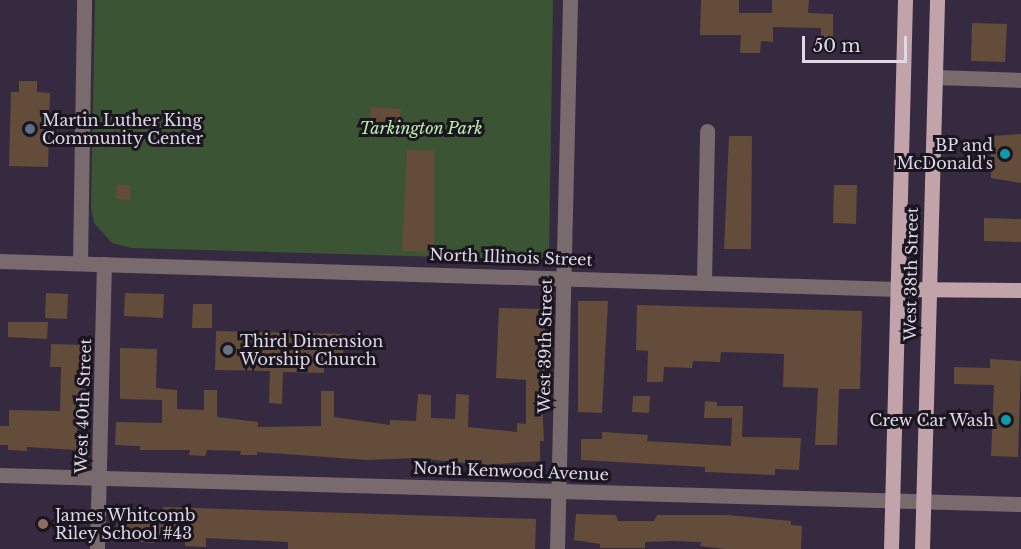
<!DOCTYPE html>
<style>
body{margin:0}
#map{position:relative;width:1021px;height:549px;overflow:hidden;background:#352a40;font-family:"Libre Baskerville",serif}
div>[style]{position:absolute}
.green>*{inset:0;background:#3b5433}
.building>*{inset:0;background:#644c3a}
.minor>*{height:15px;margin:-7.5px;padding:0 7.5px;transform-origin:7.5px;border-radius:7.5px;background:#796a6d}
.major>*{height:15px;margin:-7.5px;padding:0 7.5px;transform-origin:7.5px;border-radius:7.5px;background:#c2a3a9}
.dots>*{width:16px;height:16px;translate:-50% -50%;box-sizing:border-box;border:3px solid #1a151f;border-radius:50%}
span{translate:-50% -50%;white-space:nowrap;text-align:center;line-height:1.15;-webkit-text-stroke:6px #1a151f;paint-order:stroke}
.poi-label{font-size:16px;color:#dfd8e7}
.left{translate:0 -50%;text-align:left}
.right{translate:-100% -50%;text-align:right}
.park-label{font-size:16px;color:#bdf0ae;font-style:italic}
.street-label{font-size:16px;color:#dfd8e7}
.scale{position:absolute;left:802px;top:36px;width:105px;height:27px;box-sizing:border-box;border:3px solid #dfd8e7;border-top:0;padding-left:8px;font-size:18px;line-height:21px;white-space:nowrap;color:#dfd8e7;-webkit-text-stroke:4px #1a151f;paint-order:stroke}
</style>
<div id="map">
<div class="green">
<i style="clip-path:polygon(95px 0,553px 0,549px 260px,131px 248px,112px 243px,94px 223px,91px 208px)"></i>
</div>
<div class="building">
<i style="clip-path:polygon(701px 0,739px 0,739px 13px,772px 13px,772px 0,809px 0,808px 13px,833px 14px,833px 37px,821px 37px,821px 28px,773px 27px,773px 42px,761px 41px,760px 53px,740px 53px,741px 35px,700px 35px)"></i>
<i style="clip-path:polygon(972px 23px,1007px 24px,1005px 62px,971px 61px)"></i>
<i style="clip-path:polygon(19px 81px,37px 81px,37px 92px,50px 93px,48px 167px,9px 166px,11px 92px,19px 92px)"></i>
<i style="clip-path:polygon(371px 107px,401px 109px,399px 123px,371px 122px)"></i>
<i style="clip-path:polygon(1021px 134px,1021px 183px,991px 178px,991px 136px)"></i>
<i style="clip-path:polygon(729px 136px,752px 136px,751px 249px,724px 249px)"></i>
<i style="clip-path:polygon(407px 150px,434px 151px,434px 252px,402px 251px)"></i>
<i style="clip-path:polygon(117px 185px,130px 185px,130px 200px,116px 199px)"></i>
<i style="clip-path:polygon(834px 185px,857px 185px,856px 224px,833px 223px)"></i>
<i style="clip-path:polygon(984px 218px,1021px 219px,1021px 242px,984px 241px)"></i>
<i style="clip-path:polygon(46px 293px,68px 294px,67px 319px,45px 318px)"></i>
<i style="clip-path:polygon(125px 293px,164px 294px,163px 318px,124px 316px)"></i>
<i style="clip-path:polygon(578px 301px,608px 301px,602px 413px,578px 412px)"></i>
<i style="clip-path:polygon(193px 304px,212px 304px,212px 328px,192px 328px)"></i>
<i style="clip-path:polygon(637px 305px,862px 311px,860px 389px,839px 389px,837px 445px,815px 445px,818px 388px,783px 387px,784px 354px,721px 352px,720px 362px,693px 361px,692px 368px,664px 367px,663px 382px,647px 382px,648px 351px,636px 350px)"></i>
<i style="clip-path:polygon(499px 308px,544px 309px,547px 315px,545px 380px,541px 380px,544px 441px,540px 441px,540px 461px,485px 465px,415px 458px,368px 460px,257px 452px,257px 455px,240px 455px,241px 451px,207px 450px,205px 456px,189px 455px,190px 450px,140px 450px,140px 446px,115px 445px,116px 422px,162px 423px,162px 400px,120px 399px,120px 348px,157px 349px,156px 388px,177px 390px,177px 409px,204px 410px,204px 390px,217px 390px,217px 417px,258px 422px,258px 427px,321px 426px,321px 391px,334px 391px,334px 417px,390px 425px,390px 420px,416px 421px,418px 394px,431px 395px,431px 418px,455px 419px,456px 394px,469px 395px,468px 427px,517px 432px,517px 423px,526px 424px,526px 380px,496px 378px)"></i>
<i style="clip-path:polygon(8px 322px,48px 322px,47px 339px,8px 337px)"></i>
<i style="clip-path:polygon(216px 331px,344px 334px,343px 360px,324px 360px,324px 373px,283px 372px,282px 404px,269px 403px,270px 371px,215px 370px)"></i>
<i style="clip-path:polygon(51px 344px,85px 345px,86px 394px,78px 403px,77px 450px,27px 447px,27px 451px,8px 450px,8px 445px,0 445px,0 426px,9px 426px,9px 410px,60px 411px,61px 367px,50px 367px)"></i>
<i style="clip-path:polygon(990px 359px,1021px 361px,1018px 457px,991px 456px,994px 385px,954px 384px,954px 367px,990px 368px)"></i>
<i style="clip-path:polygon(633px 396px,650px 396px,649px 413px,632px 412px)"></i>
<i style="clip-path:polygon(705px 401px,717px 402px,717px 406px,743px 406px,742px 437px,801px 438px,799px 470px,775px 469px,775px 475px,705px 472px,705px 467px,581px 460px,581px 439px,602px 439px,602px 432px,648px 435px,647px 441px,731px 446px,732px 418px,704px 418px)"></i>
<i style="clip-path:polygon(163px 507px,536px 519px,535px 549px,288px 549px,288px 542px,206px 538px,206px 547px,185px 546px,186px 536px,154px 535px,154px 543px,116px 540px,117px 512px,163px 512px)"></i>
<i style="clip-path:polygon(576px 514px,616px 515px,618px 521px,654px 521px,657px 515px,727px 515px,791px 521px,791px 525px,802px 526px,801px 549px,726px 549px,700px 546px,701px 542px,672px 541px,645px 542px,645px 548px,600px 548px,600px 544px,574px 540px)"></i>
</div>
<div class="minor">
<i style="left:936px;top:77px;width:85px;rotate:2deg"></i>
<i style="left:0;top:261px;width:898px;rotate:1.79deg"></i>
<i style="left:80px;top:263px;width:263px;rotate:-89.1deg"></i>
<i style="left:704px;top:280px;width:149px;rotate:-88.8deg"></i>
<i style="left:0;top:475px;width:1021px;rotate:1.63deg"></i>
<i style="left:97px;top:549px;width:285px;rotate:-88.6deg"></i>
<i style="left:557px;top:549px;width:549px;rotate:-88.64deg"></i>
</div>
<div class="major">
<i style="left:898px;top:289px;width:123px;rotate:0.5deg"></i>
<i style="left:891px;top:549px;width:549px;rotate:-88.54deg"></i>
<i style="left:922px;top:549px;width:549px;rotate:-88.43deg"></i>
</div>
<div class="dots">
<i style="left:30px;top:129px;background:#5c6f8a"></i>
<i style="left:1005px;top:154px;background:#0f9aa8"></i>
<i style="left:228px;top:350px;background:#6b7280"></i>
<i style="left:1006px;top:420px;background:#0f9aa8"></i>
<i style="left:43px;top:524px;background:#8d6e63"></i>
</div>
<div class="poi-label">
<span class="left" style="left:42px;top:129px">Martin Luther King<br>Community Center</span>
<span class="right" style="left:993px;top:154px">BP and<br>McDonald's</span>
<span class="left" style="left:240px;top:350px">Third Dimension<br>Worship Church</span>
<span class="right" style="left:994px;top:420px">Crew Car Wash</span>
<span class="left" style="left:55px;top:524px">James Whitcomb<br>Riley School #43</span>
</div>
<div class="park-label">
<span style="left:421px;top:128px">Tarkington Park</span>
</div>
<div class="street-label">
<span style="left:511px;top:257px;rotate:2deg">North Illinois Street</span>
<span style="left:911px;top:274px;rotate:-89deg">West 38th Street</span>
<span style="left:545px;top:346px;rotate:-89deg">West 39th Street</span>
<span style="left:83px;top:406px;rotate:-88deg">West 40th Street</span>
<span style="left:511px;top:471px;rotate:2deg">North Kenwood Avenue</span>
</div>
<div class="scale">50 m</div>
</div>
